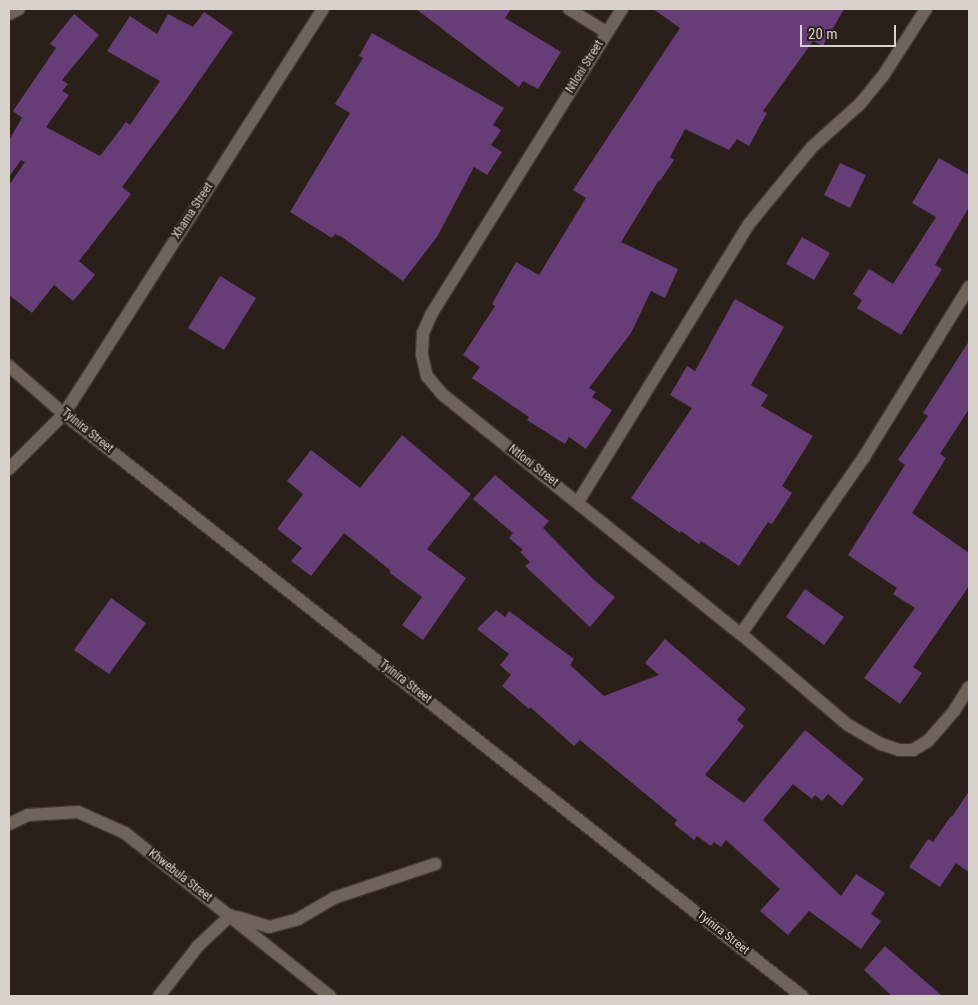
<!DOCTYPE html>
<style>
body{margin:0}
#map{position:relative;width:978px;height:1005px;overflow:hidden;background:#2a2019;font-family:"Roboto Condensed",sans-serif}
div>[style]{position:absolute}
.building>*{inset:0;background:#673d77}
.roads{filter:drop-shadow(1px 0 #423a34) drop-shadow(-1px 0 #423a34) drop-shadow(0 1px #423a34) drop-shadow(0 -1px #423a34)}
.service>*{height:12px;margin:-6px;padding:0 6px;transform-origin:6px;border-radius:6px;background:#6f635b}
.minor>*{height:12px;margin:-6px;padding:0 6px;transform-origin:6px;border-radius:6px;background:#6f635b}
.tertiary>*{height:12px;margin:-6px;padding:0 6px;transform-origin:6px;border-radius:6px;background:#6f635b}
span{translate:-50% -50%;white-space:nowrap;text-align:center;line-height:1.15;-webkit-text-stroke:4.5px #2a2019;paint-order:stroke}
.street-label{font-size:12px;color:#d8d1cc}
.frame{position:absolute;inset:0;border:10px solid #d8d1cc;pointer-events:none}
.scale{position:absolute;left:800px;top:25px;width:96px;height:22px;box-sizing:border-box;border:2px solid #d8d1cc;border-top:0;padding-left:6px;font-size:15px;line-height:18px;white-space:nowrap;color:#d8d1cc;-webkit-text-stroke:4px #2a2019;paint-order:stroke}
</style>
<div id="map">
<div class="building">
<i style="clip-path:polygon(416px 9px,511px 9px,505px 18px,561px 52px,538px 89px,523px 81px,519px 87px)"></i>
<i style="clip-path:polygon(653px 9px,844px 9px,823px 46px,813px 41px,763px 111px,767px 113px,749px 146px,737px 139px,729px 150px,685px 129px,670px 157px,674px 160px,660px 181px,659px 180px,621px 242px,678px 269px,665px 298px,651px 291px,631px 333px,589px 388px,596px 392px,592px 397px,612px 410px,586px 449px,569px 437px,565px 444px,527px 420px,529px 417px,472px 378px,480px 367px,463px 355px,495px 306px,492px 304px,516px 262px,539px 275px,586px 198px,573px 190px,680px 28px)"></i>
<i style="clip-path:polygon(204px 12px,233px 32px,181px 107px,122px 187px,131px 194px,79px 261px,95px 275px,73px 301px,54px 285px,32px 313px,9px 295px,9px 185px,25px 162px,21px 160px,9px 177px,9px 140px,22px 118px,13px 111px,56px 48px,50px 44px,74px 14px,99px 35px,62px 80px,68px 84px,62px 91px,69px 95px,46px 127px,100px 156px,126px 122px,130px 125px,160px 81px,107px 51px,130px 16px,157px 34px,168px 14px,193px 27px)"></i>
<i style="clip-path:polygon(372px 33px,504px 108px,493px 125px,501px 130px,491px 145px,502px 152px,487px 175px,474px 167px,437px 237px,403px 281px,342px 237px,335px 234px,332px 238px,290px 212px,350px 113px,335px 104px,363px 58px,359px 56px)"></i>
<i style="clip-path:polygon(939px 158px,969px 175px,969px 207px,935px 265px,942px 269px,901px 335px,857px 308px,862px 300px,853px 294px,869px 269px,893px 284px,936px 217px,912px 203px)"></i>
<i style="clip-path:polygon(840px 163px,866px 175px,850px 208px,824px 195px)"></i>
<i style="clip-path:polygon(802px 237px,830px 253px,814px 280px,786px 264px)"></i>
<i style="clip-path:polygon(220px 276px,256px 298px,224px 350px,188px 328px)"></i>
<i style="clip-path:polygon(735px 299px,784px 327px,751px 385px,768px 395px,761px 406px,813px 436px,782px 486px,792px 493px,772px 524px,768px 522px,739px 566px,701px 541px,699px 544px,681px 531px,680px 533px,631px 498px,692px 408px,670px 395px,687px 366px,695px 371px)"></i>
<i style="clip-path:polygon(969px 341px,969px 409px,940px 454px,946px 458px,912px 513px,969px 553px,969px 586px,913px 667px,922px 673px,900px 704px,864px 678px,915px 608px,893px 594px,897px 588px,848px 555px,905px 465px,898px 460px,928px 416px,923px 413px)"></i>
<i style="clip-path:polygon(402px 435px,471px 494px,427px 549px,466px 578px,423px 640px,402px 625px,422px 597px,390px 573px,390px 570px,344px 533px,311px 576px,291px 561px,302px 548px,277px 529px,303px 494px,287px 481px,311px 450px,360px 488px)"></i>
<i style="clip-path:polygon(495px 475px,549px 521px,543px 528px,594px 580px,615px 597px,590px 627px,525px 566px,530px 562px,520px 552px,523px 550px,509px 538px,513px 533px,473px 499px)"></i>
<i style="clip-path:polygon(805px 589px,844px 617px,824px 645px,786px 617px)"></i>
<i style="clip-path:polygon(111px 598px,146px 623px,109px 674px,74px 650px)"></i>
<i style="clip-path:polygon(496px 610px,505px 617px,509px 611px,574px 659px,570px 665px,604px 696px,659px 675px,645px 663px,665px 639px,746px 709px,737px 720px,744px 726px,705px 775px,744px 803px,805px 730px,864px 779px,842px 806px,828px 794px,822px 801px,815px 795px,812px 799px,793px 784px,763px 820px,841px 896px,856px 874px,885px 893px,871px 914px,881px 921px,861px 949px,809px 911px,788px 935px,760px 911px,780px 889px,726px 840px,721px 847px,714px 842px,711px 846px,697px 836px,694px 840px,674px 824px,677px 820px,580px 740px,574px 746px,530px 707px,529px 709px,502px 686px,511px 675px,500px 665px,509px 654px,477px 629px)"></i>
<i style="clip-path:polygon(969px 791px,969px 872px,956px 863px,940px 887px,909px 867px,928px 839px,933px 842px,951px 816px,952px 817px)"></i>
<i style="clip-path:polygon(885px 946px,942px 996px,892px 996px,864px 970px)"></i>
</div>
<div class="roads">
<div class="service">
<i style="left:578px;top:502px;width:326px;rotate:-58.4deg"></i>
<i style="left:749px;top:224px;width:99px;rotate:-50.7deg"></i>
<i style="left:812px;top:147px;width:64px;rotate:-41.9deg"></i>
<i style="left:860px;top:104px;width:36px;rotate:-51deg"></i>
<i style="left:883px;top:76px;width:80px;rotate:-57.3deg"></i>
<i style="left:741px;top:634px;width:216px;rotate:-55.2deg"></i>
<i style="left:864px;top:457px;width:200px;rotate:-58.3deg"></i>
<i style="left:159px;top:996px;width:63px;rotate:-52deg"></i>
<i style="left:198px;top:946px;width:45px;rotate:-43.2deg"></i>
</div>
<div class="minor">
<i style="left:569px;top:9px;width:44px;rotate:31.9deg"></i>
<i style="left:622px;top:9px;width:361px;rotate:122deg"></i>
<i style="left:431px;top:315px;width:20px;rotate:114deg"></i>
<i style="left:423px;top:333px;width:22px;rotate:93deg"></i>
<i style="left:422px;top:355px;width:22px;rotate:77deg"></i>
<i style="left:427px;top:376px;width:23px;rotate:50deg"></i>
<i style="left:442px;top:394px;width:383px;rotate:38.8deg"></i>
<i style="left:741px;top:634px;width:140px;rotate:40.4deg"></i>
<i style="left:848px;top:725px;width:38px;rotate:30deg"></i>
<i style="left:881px;top:744px;width:19px;rotate:18deg"></i>
<i style="left:899px;top:750px;width:14px"></i>
<i style="left:913px;top:750px;width:17px;rotate:-31deg"></i>
<i style="left:928px;top:741px;width:40px;rotate:-49deg"></i>
<i style="left:954px;top:711px;width:28px;rotate:-58deg"></i>
<i style="left:9px;top:14px;width:11px;rotate:-27deg"></i>
<i style="left:9px;top:469px;width:78px;rotate:-45deg"></i>
<i style="left:64px;top:414px;width:481px;rotate:-57.4deg"></i>
<i style="left:9px;top:824px;width:21px;rotate:-25deg"></i>
<i style="left:28px;top:815px;width:50px;rotate:-3.4deg"></i>
<i style="left:78px;top:812px;width:51px;rotate:24.1deg"></i>
<i style="left:125px;top:833px;width:262px;rotate:38.5deg"></i>
<i style="left:237px;top:917px;width:34px;rotate:17deg"></i>
<i style="left:269px;top:927px;width:30px;rotate:-15deg"></i>
<i style="left:298px;top:919px;width:42px;rotate:-30.3deg"></i>
<i style="left:334px;top:898px;width:107px;rotate:-18.6deg"></i>
</div>
<div class="tertiary">
<i style="left:9px;top:366px;width:73px;rotate:41.1deg"></i>
<i style="left:64px;top:414px;width:940px;rotate:38.26deg"></i>
</div>
</div>
<div class="street-label">
<span style="left:585px;top:67px;rotate:-58deg">Ntloni Street</span>
<span style="left:193px;top:211px;rotate:-57deg">Xhama Street</span>
<span style="left:87px;top:431px;rotate:39deg">Tyinira Street</span>
<span style="left:533px;top:466px;rotate:38deg">Ntloni Street</span>
<span style="left:405px;top:682px;rotate:38deg">Tyinira Street</span>
<span style="left:180px;top:876px;rotate:38deg">Khwebula Street</span>
<span style="left:723px;top:933px;rotate:38deg">Tyinira Street</span>
</div>
<div class="frame"></div>
<div class="scale">20 m</div>
</div>
